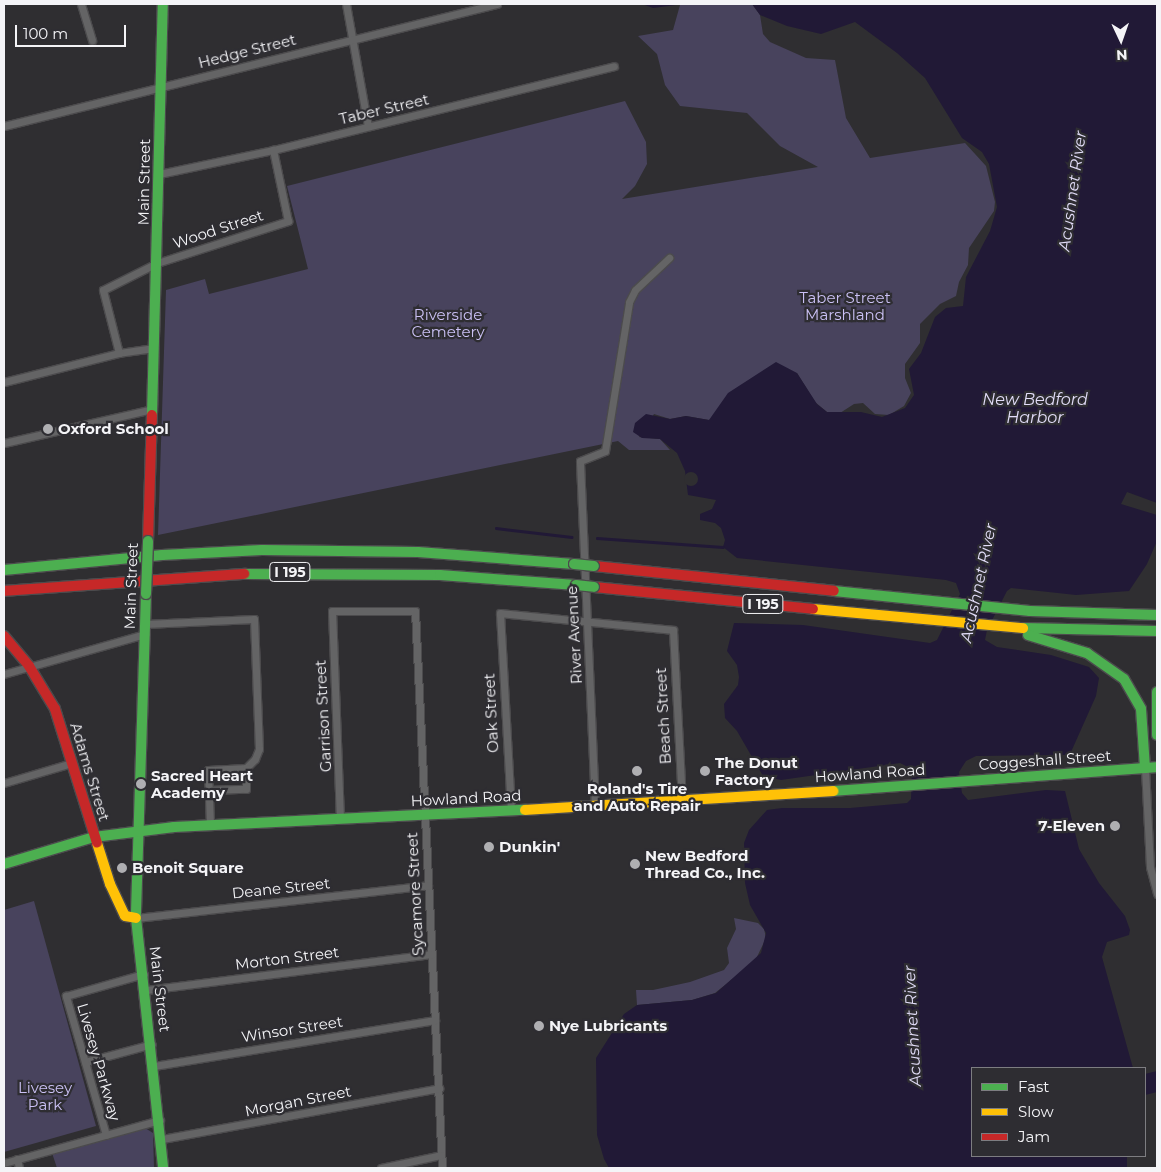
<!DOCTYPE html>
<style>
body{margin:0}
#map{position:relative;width:1161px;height:1172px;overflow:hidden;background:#2f2e31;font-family:Montserrat,sans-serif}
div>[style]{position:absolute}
.green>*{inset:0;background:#48435d}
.water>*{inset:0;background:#211936}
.pier>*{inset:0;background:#2f2e31}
.round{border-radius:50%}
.stream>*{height:2.5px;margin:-1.25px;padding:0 1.25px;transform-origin:1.25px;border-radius:1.25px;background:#211936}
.roads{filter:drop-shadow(1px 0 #4c4b4d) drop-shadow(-1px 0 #4c4b4d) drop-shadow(0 1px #4c4b4d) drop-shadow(0 -1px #4c4b4d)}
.street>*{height:7px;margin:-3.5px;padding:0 3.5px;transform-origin:3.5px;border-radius:3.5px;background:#646465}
.fast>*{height:10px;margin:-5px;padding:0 5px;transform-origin:5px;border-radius:5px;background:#4caf50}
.slow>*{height:10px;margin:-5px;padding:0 5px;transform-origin:5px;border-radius:5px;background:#ffc107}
.jam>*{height:10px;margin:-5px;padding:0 5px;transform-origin:5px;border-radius:5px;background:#c62828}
.bridges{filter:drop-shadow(1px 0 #4c4b4d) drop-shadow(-1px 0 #4c4b4d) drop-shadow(0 1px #4c4b4d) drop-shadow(0 -1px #4c4b4d)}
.fast-bridge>*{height:10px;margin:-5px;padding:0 5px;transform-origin:5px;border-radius:5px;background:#4caf50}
.dots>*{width:14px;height:14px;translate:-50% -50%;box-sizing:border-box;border:2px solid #2e2d32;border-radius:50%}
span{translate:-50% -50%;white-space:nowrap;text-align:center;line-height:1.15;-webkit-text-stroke:4.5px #2e2d32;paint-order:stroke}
.shield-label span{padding:1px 4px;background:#2e2d32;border:1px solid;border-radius:4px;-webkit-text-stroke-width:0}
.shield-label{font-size:14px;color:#f4f4f7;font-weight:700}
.street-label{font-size:15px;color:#f4f4f7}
.park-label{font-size:15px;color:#cbc1f5}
.poi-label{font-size:15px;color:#f4f4f7;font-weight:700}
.left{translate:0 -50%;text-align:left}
.right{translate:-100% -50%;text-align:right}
.water-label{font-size:16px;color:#e2ddf8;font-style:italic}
.frame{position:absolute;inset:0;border:5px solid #f4f4f7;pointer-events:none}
.legend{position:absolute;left:971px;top:1067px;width:175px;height:90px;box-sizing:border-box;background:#2e2d32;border:1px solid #7d7d81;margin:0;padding:6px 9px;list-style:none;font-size:15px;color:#f4f4f7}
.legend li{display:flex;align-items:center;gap:10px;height:25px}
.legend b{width:25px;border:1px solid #7d7d81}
.north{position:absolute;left:1096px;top:15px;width:50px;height:50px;-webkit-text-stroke:4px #2e2d32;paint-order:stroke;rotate:177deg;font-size:14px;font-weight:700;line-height:20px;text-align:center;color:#f4f4f7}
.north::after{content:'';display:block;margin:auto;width:18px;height:22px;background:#f4f4f7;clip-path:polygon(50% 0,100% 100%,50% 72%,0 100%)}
.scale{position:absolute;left:15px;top:25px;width:111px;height:22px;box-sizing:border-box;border:2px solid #f4f4f7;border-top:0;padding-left:6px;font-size:15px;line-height:18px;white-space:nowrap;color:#f4f4f7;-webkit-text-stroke:4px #2e2d32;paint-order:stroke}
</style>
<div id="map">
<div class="green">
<i style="clip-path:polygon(752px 4px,760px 15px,763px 34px,770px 42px,806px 58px,835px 60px,846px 118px,870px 158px,965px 143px,986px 166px,995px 202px,994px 211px,969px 248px,968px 265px,959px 282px,956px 296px,940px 304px,920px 324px,920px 343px,905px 364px,905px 378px,911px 393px,904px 406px,889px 415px,875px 414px,863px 403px,854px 404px,840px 413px,827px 412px,815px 402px,797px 373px,709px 420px,686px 416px,670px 419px,654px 414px,639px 437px,660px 439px,670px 450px,629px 450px,618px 441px,158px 535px,166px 290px,205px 279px,209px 294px,308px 269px,287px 186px,625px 101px,646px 142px,647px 164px,635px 186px,622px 199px,818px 167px,780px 146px,747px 113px,680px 106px,665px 85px,657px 54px,638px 36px,673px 30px,680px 5px)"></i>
<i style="clip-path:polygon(34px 901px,96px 1126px,4px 1152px,4px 910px)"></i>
<i style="clip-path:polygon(734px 918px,758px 923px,764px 929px,766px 938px,755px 961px,715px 993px,692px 1000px,637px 1005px,636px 990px,653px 990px,690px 982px,724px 970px,729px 963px,727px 948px,736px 929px)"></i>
<i style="clip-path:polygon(145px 1128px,153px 1133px,154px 1168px,57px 1168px,52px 1153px)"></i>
</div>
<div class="water">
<i style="clip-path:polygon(642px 4px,684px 4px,653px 8px)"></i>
<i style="clip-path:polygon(752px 4px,1157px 4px,1157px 503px,1127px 492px,1121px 504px,1157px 515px,1157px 541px,1147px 564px,1129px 591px,1076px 595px,1011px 588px,1007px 591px,987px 630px,985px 640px,997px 647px,1051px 655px,1089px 667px,1099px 678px,1096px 696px,1071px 752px,1065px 755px,976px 756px,966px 761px,959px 772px,962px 793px,968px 800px,1046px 790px,1065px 791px,1079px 849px,1099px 883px,1125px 916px,1130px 930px,1129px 935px,1107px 942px,1102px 957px,1133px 1068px,972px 1068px,972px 1156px,1127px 1156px,1127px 1168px,609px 1168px,604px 1159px,597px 1135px,596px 1058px,624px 1014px,637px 1005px,692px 1000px,716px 993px,761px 953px,766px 933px,750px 905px,745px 883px,744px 843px,749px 830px,767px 810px,782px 808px,850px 808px,907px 803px,911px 799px,912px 769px,900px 763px,781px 780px,763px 776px,737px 731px,725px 718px,724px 704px,738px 685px,739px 677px,737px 665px,727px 651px,734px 623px,803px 625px,930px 643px,937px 640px,960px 594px,956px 583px,946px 580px,737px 558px,723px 547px,725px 540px,721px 528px,715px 523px,700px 520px,700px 514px,712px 509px,716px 500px,688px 495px,685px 471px,677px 453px,660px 439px,642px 438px,633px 432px,635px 423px,646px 414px,670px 419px,686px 416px,709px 420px,728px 393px,776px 362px,797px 373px,817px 404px,827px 412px,861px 412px,882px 417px,905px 408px,914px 395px,909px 369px,921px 353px,935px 317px,946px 308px,963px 306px,966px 277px,990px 231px,997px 207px,989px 164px,982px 152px,962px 138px,925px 78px,897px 53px,855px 22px,821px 34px,787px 26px,760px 15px)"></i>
<i style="clip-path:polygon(1157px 1071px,1157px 1092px,1145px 1095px,1145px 1074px)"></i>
</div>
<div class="pier">
<i class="round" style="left:684px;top:472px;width:14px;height:14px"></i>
</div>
<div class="stream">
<i style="left:496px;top:528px;width:76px;rotate:6.8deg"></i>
<i style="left:597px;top:538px;width:126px;rotate:4.1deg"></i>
</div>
<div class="roads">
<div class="street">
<i style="left:81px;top:4px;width:38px;rotate:73deg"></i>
<i style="left:346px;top:4px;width:124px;rotate:79.8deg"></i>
<i style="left:4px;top:126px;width:508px;rotate:-13.9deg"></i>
<i style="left:159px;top:174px;width:116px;rotate:-11.9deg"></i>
<i style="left:273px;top:150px;width:351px;rotate:-13.8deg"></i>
<i style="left:154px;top:348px;width:35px;rotate:172deg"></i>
<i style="left:119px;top:353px;width:65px;rotate:-104.3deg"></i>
<i style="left:103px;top:290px;width:60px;rotate:-26.6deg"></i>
<i style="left:157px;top:263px;width:138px;rotate:-17.8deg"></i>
<i style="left:288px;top:221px;width:73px;rotate:-101.9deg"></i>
<i style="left:4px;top:382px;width:119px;rotate:-14.2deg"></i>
<i style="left:4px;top:443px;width:152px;rotate:-12.9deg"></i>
<i style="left:145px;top:624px;width:109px;rotate:-2.6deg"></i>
<i style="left:254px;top:619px;width:130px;rotate:87.8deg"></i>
<i style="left:259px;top:749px;width:11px;rotate:112deg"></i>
<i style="left:255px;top:759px;width:13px;rotate:135deg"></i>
<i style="left:246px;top:768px;width:38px;rotate:177deg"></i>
<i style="left:208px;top:770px;width:55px;rotate:87.9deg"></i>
<i style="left:4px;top:674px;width:147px;rotate:-15.8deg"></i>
<i style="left:1145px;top:768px;width:99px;rotate:87.1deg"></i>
<i style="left:1150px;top:867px;width:28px;rotate:75deg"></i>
<i style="left:4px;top:783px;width:71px;rotate:-16.4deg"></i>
<i style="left:209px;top:790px;width:37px;rotate:-2deg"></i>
<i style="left:246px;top:789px;width:21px;rotate:-90deg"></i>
<i style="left:595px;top:806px;width:345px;rotate:-92.5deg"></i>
<i style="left:580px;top:461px;width:27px;rotate:-22deg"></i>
<i style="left:605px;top:451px;width:151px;rotate:-80.8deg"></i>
<i style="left:629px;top:302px;width:13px;rotate:-63deg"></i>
<i style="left:635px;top:290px;width:47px;rotate:-43.3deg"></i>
<i style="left:511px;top:810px;width:197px;rotate:-93.2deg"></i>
<i style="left:500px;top:613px;width:174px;rotate:5.6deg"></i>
<i style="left:673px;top:630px;width:172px;rotate:87deg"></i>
<i style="left:340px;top:819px;width:208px;rotate:-92.2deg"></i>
<i style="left:332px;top:611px;width:83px"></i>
<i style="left:415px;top:611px;width:558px;rotate:87.22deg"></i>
<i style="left:136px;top:918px;width:294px;rotate:-6.4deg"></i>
<i style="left:146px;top:990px;width:288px;rotate:-7.2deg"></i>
<i style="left:85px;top:1062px;width:69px;rotate:-15deg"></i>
<i style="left:154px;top:1066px;width:285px;rotate:-9.3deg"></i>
<i style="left:106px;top:1135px;width:145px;rotate:-106.1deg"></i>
<i style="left:66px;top:996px;width:81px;rotate:-15.8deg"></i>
<i style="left:162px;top:1139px;width:282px;rotate:-10.4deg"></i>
<i style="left:17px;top:1159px;width:9px;rotate:77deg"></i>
<i style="left:4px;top:1163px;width:162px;rotate:-15.4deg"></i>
<i style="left:381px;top:1168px;width:61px;rotate:-12.2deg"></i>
</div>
<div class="fast">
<i style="left:152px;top:415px;width:411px;rotate:-88.5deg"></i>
<i style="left:4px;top:570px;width:159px;rotate:-5.4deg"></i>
<i style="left:162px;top:555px;width:100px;rotate:-2.9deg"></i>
<i style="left:262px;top:550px;width:156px;rotate:0.7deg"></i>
<i style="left:418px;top:552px;width:156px;rotate:4.4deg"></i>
<i style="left:244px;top:574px;width:196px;rotate:0.3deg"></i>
<i style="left:440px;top:575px;width:136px;rotate:4.2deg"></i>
<i style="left:834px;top:591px;width:197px;rotate:5.8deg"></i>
<i style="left:1030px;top:611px;width:127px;rotate:1.8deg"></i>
<i style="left:146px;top:594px;width:324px;rotate:91.8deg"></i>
<i style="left:136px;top:918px;width:251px;rotate:83.8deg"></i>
<i style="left:1023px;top:628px;width:134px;rotate:1.3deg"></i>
<i style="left:1028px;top:635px;width:62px;rotate:17deg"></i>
<i style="left:1087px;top:653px;width:45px;rotate:35.1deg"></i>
<i style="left:1124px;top:679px;width:34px;rotate:60deg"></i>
<i style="left:1141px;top:709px;width:59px;rotate:86.1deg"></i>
<i style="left:1157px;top:692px;width:43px;rotate:90deg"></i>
<i style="left:833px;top:791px;width:325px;rotate:-4.2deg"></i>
<i style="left:4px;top:864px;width:94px;rotate:-16.7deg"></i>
<i style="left:94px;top:837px;width:81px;rotate:-7.1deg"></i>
<i style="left:174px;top:827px;width:351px;rotate:-2.8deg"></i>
</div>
<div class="slow">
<i style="left:813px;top:609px;width:211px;rotate:5.2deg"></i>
<i style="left:525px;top:810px;width:309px;rotate:-3.5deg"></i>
<i style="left:97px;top:843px;width:43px;rotate:72.4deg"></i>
<i style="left:110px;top:884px;width:35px;rotate:65deg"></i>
<i style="left:125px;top:916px;width:11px;rotate:10deg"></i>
</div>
<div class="jam">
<i style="left:148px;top:541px;width:126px;rotate:-88.2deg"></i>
<i style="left:594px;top:566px;width:241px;rotate:5.9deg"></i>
<i style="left:594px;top:587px;width:220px;rotate:5.7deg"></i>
<i style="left:4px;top:591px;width:241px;rotate:-4.1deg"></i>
<i style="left:4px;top:636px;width:39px;rotate:50deg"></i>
<i style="left:29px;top:666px;width:50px;rotate:58.8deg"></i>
<i style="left:55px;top:709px;width:140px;rotate:72.6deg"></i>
</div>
</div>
<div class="bridges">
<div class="fast-bridge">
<i style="left:574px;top:564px;width:20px;rotate:6deg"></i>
<i style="left:576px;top:585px;width:18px;rotate:6deg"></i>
<i style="left:146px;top:594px;width:53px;rotate:-87.8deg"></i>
</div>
</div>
<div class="dots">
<i style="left:48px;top:429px;background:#afafb2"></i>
<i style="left:637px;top:771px;background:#afafb2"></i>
<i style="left:705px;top:771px;background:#afafb2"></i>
<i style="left:141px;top:784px;background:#afafb2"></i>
<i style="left:1115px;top:826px;background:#afafb2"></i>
<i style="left:489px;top:847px;background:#afafb2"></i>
<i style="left:635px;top:864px;background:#afafb2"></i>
<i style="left:122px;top:868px;background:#afafb2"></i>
<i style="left:539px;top:1026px;background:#afafb2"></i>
</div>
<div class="shield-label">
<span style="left:290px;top:572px">I 195</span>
<span style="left:763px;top:604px">I 195</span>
</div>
<div class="street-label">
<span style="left:247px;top:51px;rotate:-14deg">Hedge Street</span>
<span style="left:384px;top:109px;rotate:-13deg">Taber Street</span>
<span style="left:144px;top:182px;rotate:-89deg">Main Street</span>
<span style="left:218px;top:229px;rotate:-18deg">Wood Street</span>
<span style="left:131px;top:586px;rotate:-88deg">Main Street</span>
<span style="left:574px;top:635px;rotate:-93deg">River Avenue</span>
<span style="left:491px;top:713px;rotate:-93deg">Oak Street</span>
<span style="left:323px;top:716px;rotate:-93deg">Garrison Street</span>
<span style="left:663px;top:716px;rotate:-93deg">Beach Street</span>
<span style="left:1045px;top:760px;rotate:-4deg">Coggeshall Street</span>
<span style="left:90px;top:772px;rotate:73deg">Adams Street</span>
<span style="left:870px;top:773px;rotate:-4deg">Howland Road</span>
<span style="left:466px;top:798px;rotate:-3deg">Howland Road</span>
<span style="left:281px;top:888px;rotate:-6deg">Deane Street</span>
<span style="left:415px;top:894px;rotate:-93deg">Sycamore Street</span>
<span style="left:287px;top:958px;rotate:-7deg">Morton Street</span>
<span style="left:160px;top:989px;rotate:83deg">Main Street</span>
<span style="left:292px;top:1029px;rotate:-9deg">Winsor Street</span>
<span style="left:99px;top:1062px;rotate:74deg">Livesey Parkway</span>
<span style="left:298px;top:1101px;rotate:-11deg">Morgan Street</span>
</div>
<div class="park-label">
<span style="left:845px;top:306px">Taber Street<br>Marshland</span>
<span style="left:448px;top:323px">Riverside<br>Cemetery</span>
<span style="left:45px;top:1096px">Livesey<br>Park</span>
</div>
<div class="poi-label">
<span class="left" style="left:58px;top:429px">Oxford School</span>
<span class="left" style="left:715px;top:771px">The Donut<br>Factory</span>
<span class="left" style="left:151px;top:784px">Sacred Heart<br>Academy</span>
<span style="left:637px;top:797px">Roland's Tire<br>and Auto Repair</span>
<span class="right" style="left:1105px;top:826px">7-Eleven</span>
<span class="left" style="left:499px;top:847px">Dunkin'</span>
<span class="left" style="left:645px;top:864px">New Bedford<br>Thread Co., Inc.</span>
<span class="left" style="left:132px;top:868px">Benoit Square</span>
<span class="left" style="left:549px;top:1026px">Nye Lubricants</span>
</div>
<div class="water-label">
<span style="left:1073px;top:191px;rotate:-82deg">Acushnet River</span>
<span style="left:1035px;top:409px">New Bedford<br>Harbor</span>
<span style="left:979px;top:583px;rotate:-78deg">Acushnet River</span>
<span style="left:913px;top:1026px;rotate:-93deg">Acushnet River</span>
</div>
<div class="frame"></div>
<ul class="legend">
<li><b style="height:6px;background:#4caf50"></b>Fast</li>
<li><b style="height:6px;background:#ffc107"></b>Slow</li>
<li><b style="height:6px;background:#c62828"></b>Jam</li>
</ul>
<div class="north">N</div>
<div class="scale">100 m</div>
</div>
